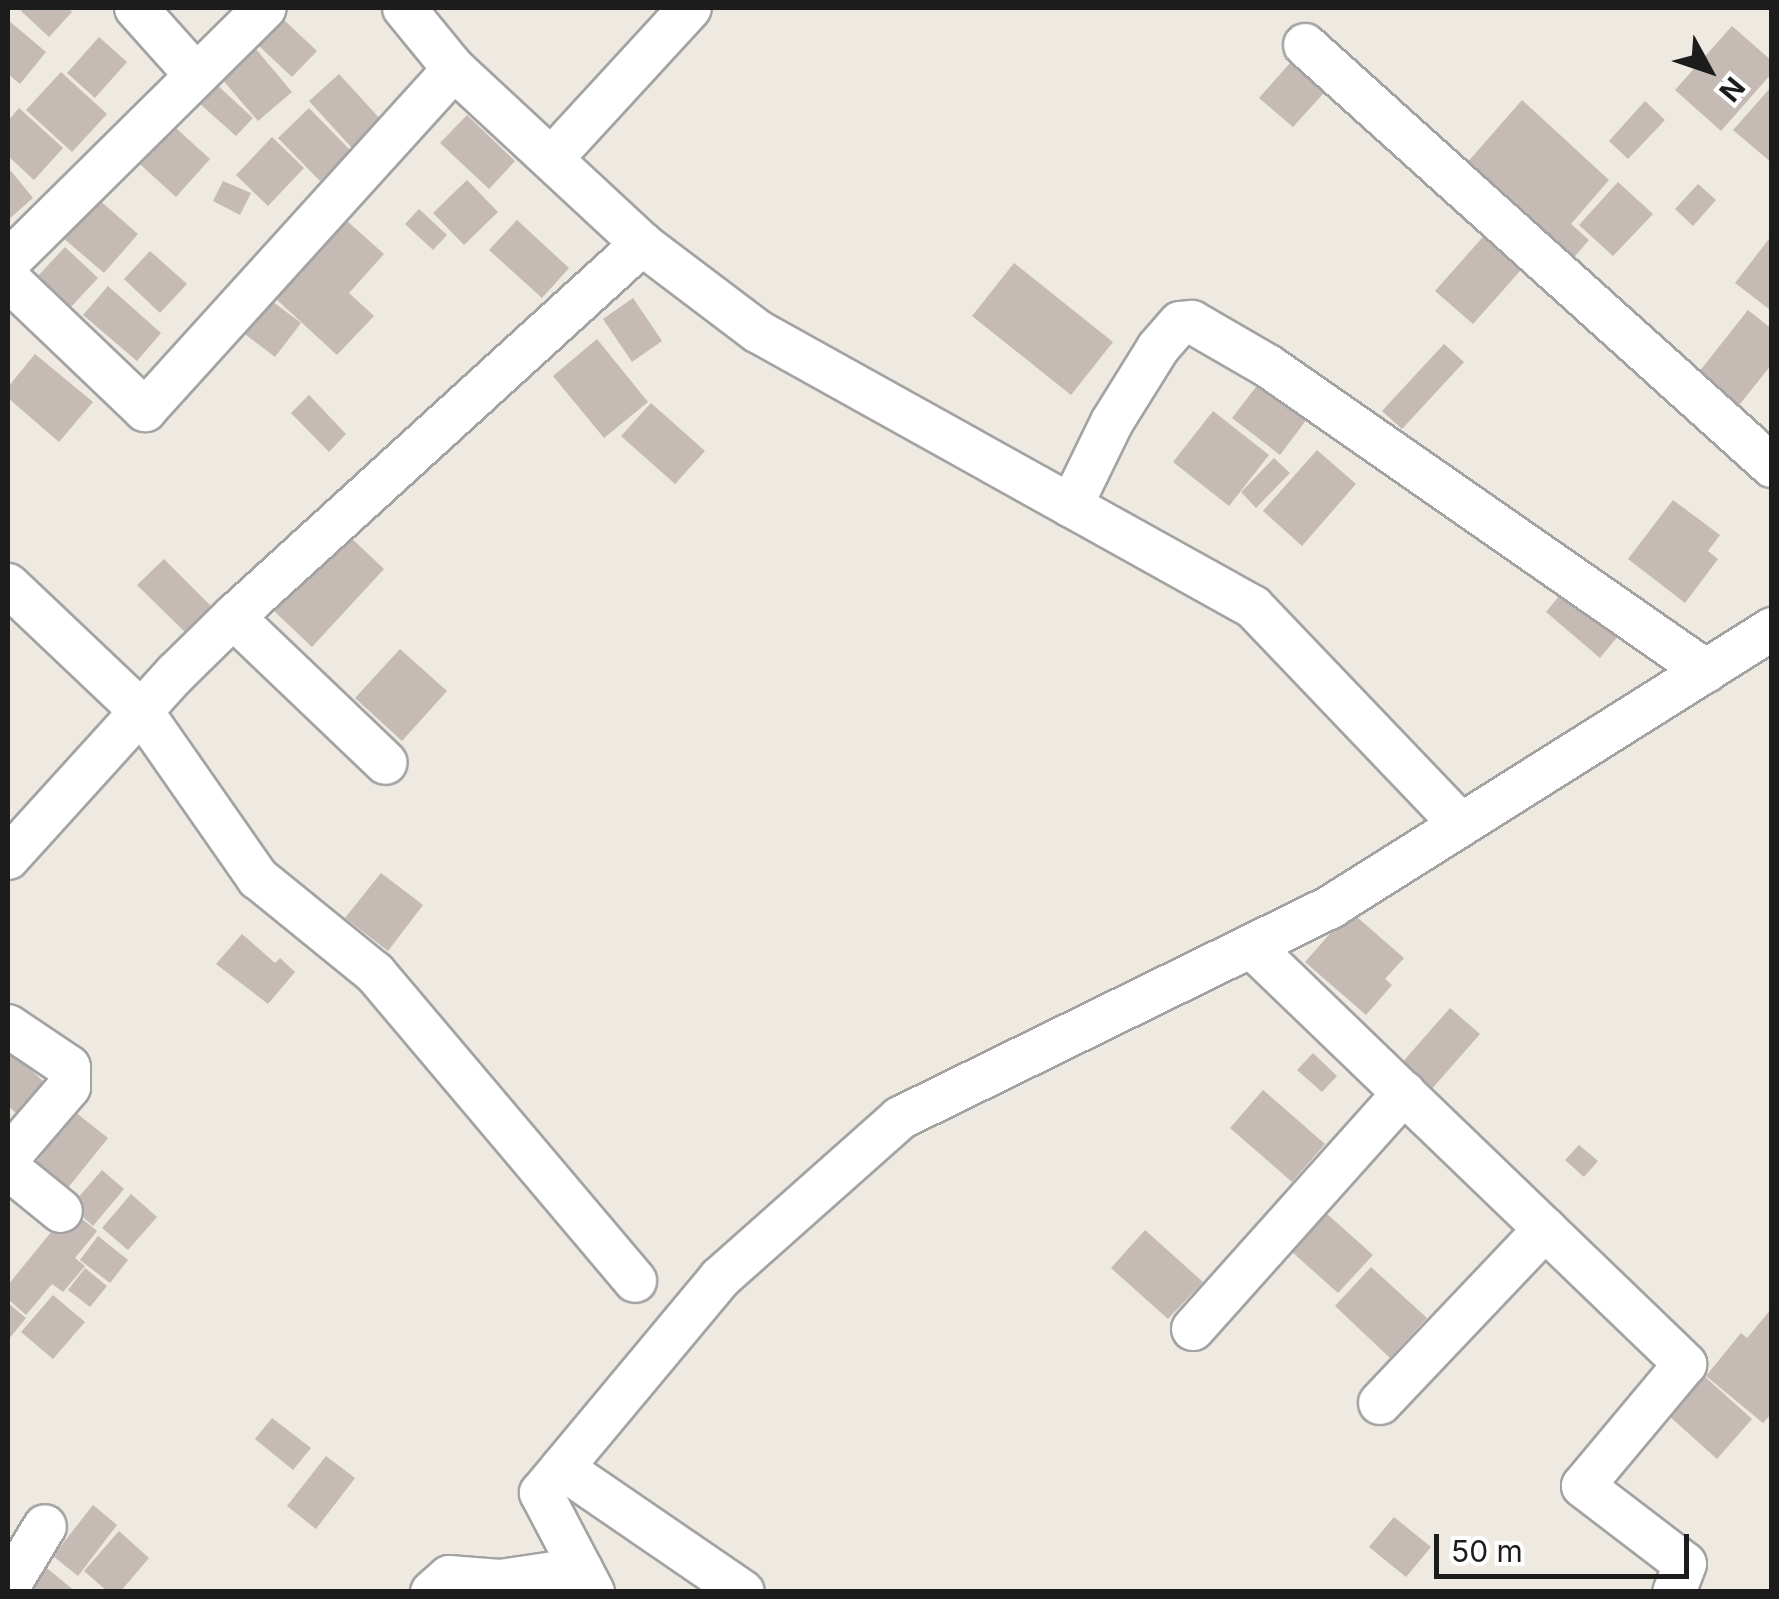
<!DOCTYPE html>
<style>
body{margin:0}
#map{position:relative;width:1779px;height:1599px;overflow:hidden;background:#eee9e1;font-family:Inter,sans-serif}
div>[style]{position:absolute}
.building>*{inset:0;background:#c6bab5}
.roads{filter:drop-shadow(2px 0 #a3a3a3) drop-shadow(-2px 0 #a3a3a3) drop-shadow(0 2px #a3a3a3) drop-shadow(0 -2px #a3a3a3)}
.minor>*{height:42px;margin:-21px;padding:0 21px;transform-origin:21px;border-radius:21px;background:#fff}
span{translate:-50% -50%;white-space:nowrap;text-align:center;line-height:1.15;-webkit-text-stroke:10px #fff;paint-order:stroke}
.frame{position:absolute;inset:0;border:10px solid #1c1c1c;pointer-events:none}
.north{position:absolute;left:1659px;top:20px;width:100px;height:100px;-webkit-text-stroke:8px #fff;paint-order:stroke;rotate:130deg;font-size:28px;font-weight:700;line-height:40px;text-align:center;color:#1c1c1c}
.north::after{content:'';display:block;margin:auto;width:35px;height:45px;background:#1c1c1c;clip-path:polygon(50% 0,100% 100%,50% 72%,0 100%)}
.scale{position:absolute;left:1434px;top:1534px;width:255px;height:45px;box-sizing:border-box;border:5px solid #1c1c1c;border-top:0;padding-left:12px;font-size:30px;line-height:35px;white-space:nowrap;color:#1c1c1c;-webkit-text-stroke:8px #fff;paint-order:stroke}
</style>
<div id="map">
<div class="building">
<i style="clip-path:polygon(24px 8px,68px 8px,72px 12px,49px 37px,21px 11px)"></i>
<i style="clip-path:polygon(8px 20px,46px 52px,20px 84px,8px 74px)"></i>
<i style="clip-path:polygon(284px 20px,317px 51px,292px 77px,259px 46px)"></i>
<i style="clip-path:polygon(1732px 26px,1772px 61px,1772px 73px,1721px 131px,1675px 90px)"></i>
<i style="clip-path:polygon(99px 37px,127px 62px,95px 98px,67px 73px)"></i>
<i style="clip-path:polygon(250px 42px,292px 92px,258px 121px,215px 71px)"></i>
<i style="clip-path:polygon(1297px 55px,1331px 85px,1293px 127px,1259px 98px)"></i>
<i style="clip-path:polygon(61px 72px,107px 114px,72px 152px,26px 110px)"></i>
<i style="clip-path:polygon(339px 74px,382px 121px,352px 148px,309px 101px)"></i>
<i style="clip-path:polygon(216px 84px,253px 118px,236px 136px,199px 103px)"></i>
<i style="clip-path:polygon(1772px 86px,1772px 163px,1733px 130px)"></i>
<i style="clip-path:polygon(1522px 100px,1609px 180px,1571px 224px,1589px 240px,1570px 262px,1466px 164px)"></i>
<i style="clip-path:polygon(1645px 101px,1665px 120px,1628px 159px,1609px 141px)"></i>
<i style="clip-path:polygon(19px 108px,63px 148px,34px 180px,8px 156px,8px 121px)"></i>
<i style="clip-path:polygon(309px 108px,351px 151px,320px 181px,278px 138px)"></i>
<i style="clip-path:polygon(467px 115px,515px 161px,489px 189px,440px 143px)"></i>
<i style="clip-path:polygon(166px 119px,210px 159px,176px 197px,132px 157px)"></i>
<i style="clip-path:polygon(272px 137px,304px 168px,268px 206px,236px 175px)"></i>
<i style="clip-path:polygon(11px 171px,33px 198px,8px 220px,8px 173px)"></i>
<i style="clip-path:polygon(467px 180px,498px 212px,464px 245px,433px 213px)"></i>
<i style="clip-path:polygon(223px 181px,251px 193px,240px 215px,213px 201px)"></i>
<i style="clip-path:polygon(1618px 182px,1653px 214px,1613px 256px,1579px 225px)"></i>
<i style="clip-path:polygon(1698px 184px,1716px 200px,1693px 226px,1675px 209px)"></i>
<i style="clip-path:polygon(90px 192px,138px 234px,104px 273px,56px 232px)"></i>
<i style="clip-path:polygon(419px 209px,447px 235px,433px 250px,405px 224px)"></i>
<i style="clip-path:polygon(517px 220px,569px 268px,542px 298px,489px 250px)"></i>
<i style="clip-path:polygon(347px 221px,384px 254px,349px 293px,374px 316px,337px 355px,276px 299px)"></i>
<i style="clip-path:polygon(1489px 230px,1527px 263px,1473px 324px,1435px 291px)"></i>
<i style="clip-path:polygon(1772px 235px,1772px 306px,1769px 309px,1735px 283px)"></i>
<i style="clip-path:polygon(65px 247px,98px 278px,70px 308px,37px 277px)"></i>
<i style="clip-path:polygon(150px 251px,187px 284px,160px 313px,124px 279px)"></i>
<i style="clip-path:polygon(1014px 263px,1113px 342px,1071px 395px,972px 316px)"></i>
<i style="clip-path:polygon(108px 286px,161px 333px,137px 361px,83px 315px)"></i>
<i style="clip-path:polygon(268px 298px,301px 323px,275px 357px,242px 332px)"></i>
<i style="clip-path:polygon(633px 298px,662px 341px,632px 362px,603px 319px)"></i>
<i style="clip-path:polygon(1748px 310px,1772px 329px,1772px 364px,1736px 409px,1695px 377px)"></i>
<i style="clip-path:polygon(597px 339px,648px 402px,604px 438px,553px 376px)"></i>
<i style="clip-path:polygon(1444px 344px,1464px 362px,1402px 429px,1382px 411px)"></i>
<i style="clip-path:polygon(35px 354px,93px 402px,59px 442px,8px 398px,8px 387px)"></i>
<i style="clip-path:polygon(1259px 383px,1307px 419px,1280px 455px,1232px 418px)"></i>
<i style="clip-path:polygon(309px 395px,346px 434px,329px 452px,291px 413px)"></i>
<i style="clip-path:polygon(651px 403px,705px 451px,675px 484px,621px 436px)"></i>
<i style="clip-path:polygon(1213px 411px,1269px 455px,1229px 506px,1173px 462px)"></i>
<i style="clip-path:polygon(1317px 450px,1356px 484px,1302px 546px,1263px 511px)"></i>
<i style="clip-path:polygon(1274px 458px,1290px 473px,1256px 508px,1241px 492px)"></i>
<i style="clip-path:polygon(1673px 500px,1720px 535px,1708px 551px,1718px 559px,1685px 603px,1628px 559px)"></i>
<i style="clip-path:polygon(346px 533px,384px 569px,312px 647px,274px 611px)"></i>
<i style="clip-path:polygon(164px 559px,214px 609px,188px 635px,137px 585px)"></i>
<i style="clip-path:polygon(1569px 584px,1623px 630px,1600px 658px,1546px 612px)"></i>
<i style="clip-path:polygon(400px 649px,447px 691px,402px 741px,355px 698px)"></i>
<i style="clip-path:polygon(381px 873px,423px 905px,388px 951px,345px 918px)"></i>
<i style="clip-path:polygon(1350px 911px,1404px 958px,1385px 979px,1392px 985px,1366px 1015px,1305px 962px)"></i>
<i style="clip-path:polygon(242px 934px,275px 963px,280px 958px,295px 972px,268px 1004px,216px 964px)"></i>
<i style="clip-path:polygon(1450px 1008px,1480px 1034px,1430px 1091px,1400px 1065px)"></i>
<i style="clip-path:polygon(8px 1048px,46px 1084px,17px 1114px,8px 1106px)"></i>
<i style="clip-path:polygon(1313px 1053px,1337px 1076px,1322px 1092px,1297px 1070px)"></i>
<i style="clip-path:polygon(1263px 1090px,1325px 1144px,1292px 1182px,1230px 1128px)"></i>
<i style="clip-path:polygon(75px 1112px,108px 1138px,63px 1194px,31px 1169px)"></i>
<i style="clip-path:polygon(1579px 1145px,1598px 1161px,1584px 1177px,1565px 1160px)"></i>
<i style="clip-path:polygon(102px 1170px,124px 1189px,93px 1226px,71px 1206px)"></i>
<i style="clip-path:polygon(131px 1194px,157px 1217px,128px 1250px,102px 1228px)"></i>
<i style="clip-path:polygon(1317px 1205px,1373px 1255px,1338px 1293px,1282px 1243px)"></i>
<i style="clip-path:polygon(70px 1209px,97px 1231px,75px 1258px,85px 1266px,63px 1292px,52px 1284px,26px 1315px,8px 1299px,8px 1285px)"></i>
<i style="clip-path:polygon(1145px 1230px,1203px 1282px,1168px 1319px,1111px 1268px)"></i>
<i style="clip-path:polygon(98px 1236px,128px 1260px,110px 1283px,80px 1260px)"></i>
<i style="clip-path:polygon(1371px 1267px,1427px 1318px,1390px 1358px,1335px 1306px)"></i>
<i style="clip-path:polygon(85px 1268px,107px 1286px,90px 1307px,68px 1290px)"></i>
<i style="clip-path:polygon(53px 1295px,85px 1322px,53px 1359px,21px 1332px)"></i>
<i style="clip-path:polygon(8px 1303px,26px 1318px,8px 1340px)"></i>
<i style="clip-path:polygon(1772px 1308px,1772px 1413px,1763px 1423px,1706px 1376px,1741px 1333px,1747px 1338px)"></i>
<i style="clip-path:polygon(1703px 1375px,1752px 1419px,1717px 1459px,1668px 1415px)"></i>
<i style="clip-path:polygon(272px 1418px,311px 1448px,293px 1470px,255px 1439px)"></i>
<i style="clip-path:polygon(326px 1456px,355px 1478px,316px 1529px,287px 1506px)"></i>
<i style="clip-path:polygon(93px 1505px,117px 1525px,78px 1576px,53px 1556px)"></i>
<i style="clip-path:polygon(1394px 1517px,1431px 1547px,1406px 1577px,1369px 1547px)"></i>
<i style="clip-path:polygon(119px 1531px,149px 1558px,120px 1592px,108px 1592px,84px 1571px)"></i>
<i style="clip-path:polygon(38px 1561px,76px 1592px,14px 1592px)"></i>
</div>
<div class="roads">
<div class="minor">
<i style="left:136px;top:8px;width:90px;rotate:48.2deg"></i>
<i style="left:404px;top:8px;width:79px;rotate:50.7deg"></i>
<i style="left:454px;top:69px;width:257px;rotate:42.9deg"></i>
<i style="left:642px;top:244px;width:144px;rotate:37.1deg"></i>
<i style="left:757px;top:331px;width:568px;rotate:29.09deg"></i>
<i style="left:1253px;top:607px;width:301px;rotate:46.3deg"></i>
<i style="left:1305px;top:45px;width:629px;rotate:42.03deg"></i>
<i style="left:553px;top:157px;width:202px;rotate:-47.4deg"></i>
<i style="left:8px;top:262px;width:361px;rotate:-44.7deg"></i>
<i style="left:8px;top:279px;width:190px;rotate:43.7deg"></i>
<i style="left:145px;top:410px;width:460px;rotate:-47.8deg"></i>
<i style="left:1071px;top:506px;width:93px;rotate:-64deg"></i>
<i style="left:1112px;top:422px;width:87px;rotate:-58.1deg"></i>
<i style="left:1158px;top:348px;width:33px;rotate:-49deg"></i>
<i style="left:1180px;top:323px;width:12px;rotate:-5deg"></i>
<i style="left:1192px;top:322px;width:88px;rotate:30.1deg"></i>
<i style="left:1268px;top:366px;width:534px;rotate:34.85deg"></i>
<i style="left:8px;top:585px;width:185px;rotate:43.5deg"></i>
<i style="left:142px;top:712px;width:203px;rotate:55.1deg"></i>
<i style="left:258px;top:878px;width:151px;rotate:39.1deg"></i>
<i style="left:375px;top:973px;width:403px;rotate:49.8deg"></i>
<i style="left:233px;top:617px;width:211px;rotate:43.7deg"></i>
<i style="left:8px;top:858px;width:250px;rotate:-47.8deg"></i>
<i style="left:176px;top:673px;width:80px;rotate:-44.5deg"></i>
<i style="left:233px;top:617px;width:554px;rotate:-42.36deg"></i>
<i style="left:1251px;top:946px;width:603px;rotate:43.92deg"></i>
<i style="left:1685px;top:1364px;width:159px;rotate:129.9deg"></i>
<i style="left:1583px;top:1486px;width:128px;rotate:37.4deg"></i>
<i style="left:1685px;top:1564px;width:30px;rotate:111deg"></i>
<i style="left:8px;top:1026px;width:73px;rotate:33.9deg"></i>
<i style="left:69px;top:1067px;width:20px;rotate:90deg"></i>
<i style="left:69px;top:1087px;width:94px;rotate:130.7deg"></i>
<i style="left:8px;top:1168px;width:68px;rotate:39.1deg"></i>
<i style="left:1193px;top:1329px;width:317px;rotate:-48.2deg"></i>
<i style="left:1380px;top:1403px;width:240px;rotate:-46.5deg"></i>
<i style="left:562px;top:1468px;width:219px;rotate:34.4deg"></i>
<i style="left:8px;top:1587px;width:71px;rotate:-58.8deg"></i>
<i style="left:432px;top:1592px;width:23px;rotate:-41deg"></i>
<i style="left:449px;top:1577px;width:51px;rotate:4.5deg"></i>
<i style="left:500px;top:1581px;width:82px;rotate:-8.4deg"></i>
<i style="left:593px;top:1592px;width:112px;rotate:-117.7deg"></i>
<i style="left:541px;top:1493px;width:280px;rotate:-50.2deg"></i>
<i style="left:720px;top:1278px;width:241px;rotate:-41.6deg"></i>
<i style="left:900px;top:1118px;width:481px;rotate:-26.1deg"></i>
<i style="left:1332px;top:906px;width:520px;rotate:-32.19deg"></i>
</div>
</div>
<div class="frame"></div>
<div class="north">N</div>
<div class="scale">50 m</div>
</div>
